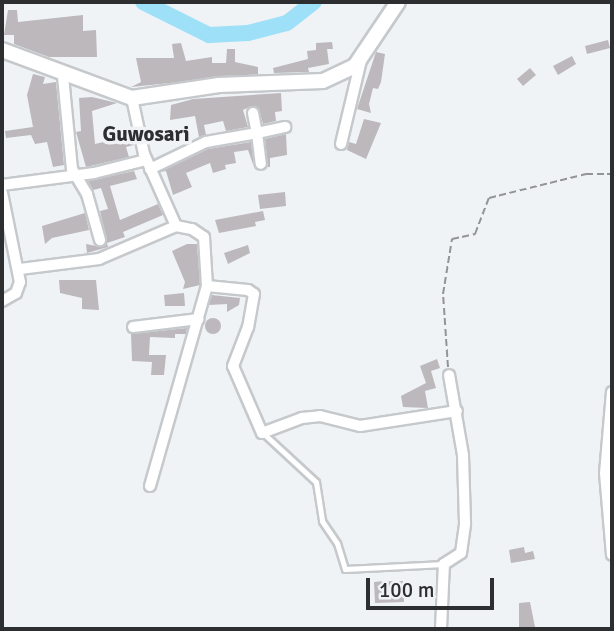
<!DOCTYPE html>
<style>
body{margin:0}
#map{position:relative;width:614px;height:631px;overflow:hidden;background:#f0f3f6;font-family:Signika,sans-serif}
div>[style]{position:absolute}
.river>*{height:16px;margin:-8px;padding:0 8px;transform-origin:8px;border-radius:8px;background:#9de0f7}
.building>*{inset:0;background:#bcb8bb}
.round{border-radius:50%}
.path>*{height:2px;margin-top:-1px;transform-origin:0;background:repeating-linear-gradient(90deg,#929496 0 7px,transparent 0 10.5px)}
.roads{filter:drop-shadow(2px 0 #c6c9cc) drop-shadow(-2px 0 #c6c9cc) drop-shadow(0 2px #c6c9cc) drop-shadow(0 -2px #c6c9cc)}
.lane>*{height:5px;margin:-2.5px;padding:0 2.5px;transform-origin:2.5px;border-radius:2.5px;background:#fff}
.street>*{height:10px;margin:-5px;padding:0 5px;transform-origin:5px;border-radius:5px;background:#fff}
.secondary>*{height:14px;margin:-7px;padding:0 7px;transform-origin:7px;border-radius:7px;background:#fff}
span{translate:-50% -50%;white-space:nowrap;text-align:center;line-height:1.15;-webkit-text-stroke:7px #f0f3f6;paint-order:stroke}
.quarter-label{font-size:21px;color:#2d2e2f;font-weight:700}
.frame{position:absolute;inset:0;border:4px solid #2d2e2f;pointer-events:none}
.scale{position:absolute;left:366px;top:578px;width:128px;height:32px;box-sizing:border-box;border:4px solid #2d2e2f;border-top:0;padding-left:9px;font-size:21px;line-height:24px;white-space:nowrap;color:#2d2e2f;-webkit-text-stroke:5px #f0f3f6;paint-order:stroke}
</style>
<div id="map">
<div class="river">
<i style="left:143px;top:2px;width:74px;rotate:26.6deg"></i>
<i style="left:209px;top:35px;width:39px;rotate:-3deg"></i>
<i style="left:248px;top:33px;width:40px;rotate:-14.4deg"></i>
<i style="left:287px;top:23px;width:34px;rotate:-38deg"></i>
</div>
<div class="building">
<i style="clip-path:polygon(8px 10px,17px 10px,18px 22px,83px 15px,83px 31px,96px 30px,97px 57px,49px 57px,14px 44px,14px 35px,4px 35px)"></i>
<i style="clip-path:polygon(608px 40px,610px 48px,587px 54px,585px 46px)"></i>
<i style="clip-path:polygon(332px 42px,333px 49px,327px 49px,329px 64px,308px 68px,309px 72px,274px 73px,273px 68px,308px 59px,307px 51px,316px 50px,316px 43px)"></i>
<i style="clip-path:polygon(181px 43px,186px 61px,212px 57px,212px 63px,226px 63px,227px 49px,235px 49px,235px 62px,258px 67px,258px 74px,131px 87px,141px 82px,136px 58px,174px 58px,172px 44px)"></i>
<i style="clip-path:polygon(376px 52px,385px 54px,381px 82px,378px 89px,373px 88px,369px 104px,371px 113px,357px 109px)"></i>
<i style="clip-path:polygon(572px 56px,576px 64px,558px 75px,553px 66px)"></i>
<i style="clip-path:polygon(530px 68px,536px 75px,523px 86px,517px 79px)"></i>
<i style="clip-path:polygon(33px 74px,45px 77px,43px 84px,56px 82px,64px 165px,53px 167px,47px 142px,35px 144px,31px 135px,6px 138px,5px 131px,33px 127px,27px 95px)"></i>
<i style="clip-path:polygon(281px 93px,282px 111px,275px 112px,276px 121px,263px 124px,259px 109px,251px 106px,243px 110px,248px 127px,226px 131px,223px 121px,204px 125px,206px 135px,199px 137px,195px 116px,170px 120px,171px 105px,193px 99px)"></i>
<i style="clip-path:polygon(92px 97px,117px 103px,92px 111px,95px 144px,132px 135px,134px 145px,126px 147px,129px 157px,86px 167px,76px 132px,81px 131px,79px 98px)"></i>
<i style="clip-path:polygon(364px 119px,381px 123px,366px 159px,347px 150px,349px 142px,356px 144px)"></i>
<i style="clip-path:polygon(286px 134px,287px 155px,270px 158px,270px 167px,268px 167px,265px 139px)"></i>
<i style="clip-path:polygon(251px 142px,254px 167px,248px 150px,234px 152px,236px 163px,225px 165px,226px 169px,213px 173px,210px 163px,186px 173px,192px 187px,173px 195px,166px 171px,160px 172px,208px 149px)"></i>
<i style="clip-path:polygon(134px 171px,137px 179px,110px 186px,120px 220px,158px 204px,163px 215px,123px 232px,125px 237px,107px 243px,108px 247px,87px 253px,86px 244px,101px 247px,107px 242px,100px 211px,108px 209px,101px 188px,93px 190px,88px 181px)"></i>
<i style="clip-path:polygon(285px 192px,286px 206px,260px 209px,258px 195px)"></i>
<i style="clip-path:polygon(263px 211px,265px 220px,255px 222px,256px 226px,219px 233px,215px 220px)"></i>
<i style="clip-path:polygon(85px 213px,89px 230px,52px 238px,45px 244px,42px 226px)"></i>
<i style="clip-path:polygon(187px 244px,197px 244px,200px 285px,183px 289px,185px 282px,172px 251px)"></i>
<i style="clip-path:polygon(248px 245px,250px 253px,228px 264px,224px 253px)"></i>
<i style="clip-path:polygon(59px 280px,96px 280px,99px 310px,82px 309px,82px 298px,60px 293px)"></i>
<i style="clip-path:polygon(184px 293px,185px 306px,165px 306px,164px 295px)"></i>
<i style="clip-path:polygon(212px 295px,240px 298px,239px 305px,227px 312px,227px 304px,209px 305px)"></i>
<i class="round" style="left:205px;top:318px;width:16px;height:16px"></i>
<i style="clip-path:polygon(187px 328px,186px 334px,175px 334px,175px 338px,150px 337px,149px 355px,166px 355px,164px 375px,151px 375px,152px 362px,132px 361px,131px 334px)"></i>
<i style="clip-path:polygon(437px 359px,440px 368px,431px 371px,436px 388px,425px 391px,428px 408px,403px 407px,401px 396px,426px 383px,420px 366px)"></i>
<i style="clip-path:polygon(524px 547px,525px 553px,533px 551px,535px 559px,511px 563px,509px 550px)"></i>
<i style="clip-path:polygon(384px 581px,403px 581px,404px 602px,375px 603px,374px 582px)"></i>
<i style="clip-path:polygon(530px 602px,535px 627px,519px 628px,519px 603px)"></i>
</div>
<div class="path">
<i style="left:448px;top:367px;width:73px;rotate:-93.9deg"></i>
<i style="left:443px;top:294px;width:56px;rotate:-80.7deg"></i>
<i style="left:452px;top:239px;width:24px;rotate:-12deg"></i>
<i style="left:475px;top:234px;width:39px;rotate:-69deg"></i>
<i style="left:489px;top:198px;width:100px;rotate:-13.9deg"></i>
<i style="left:586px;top:174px;width:26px"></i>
</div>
<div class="roads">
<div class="lane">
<i style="left:263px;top:433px;width:72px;rotate:42.8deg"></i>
<i style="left:316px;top:482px;width:39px;rotate:81deg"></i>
<i style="left:322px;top:521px;width:27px;rotate:56deg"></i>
<i style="left:337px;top:543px;width:27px;rotate:73deg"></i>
<i style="left:345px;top:569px;width:99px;rotate:-2.9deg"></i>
</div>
<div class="street">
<i style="left:63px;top:76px;width:93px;rotate:84.5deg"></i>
<i style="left:72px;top:169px;width:29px;rotate:59deg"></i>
<i style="left:87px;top:194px;width:48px;rotate:74.2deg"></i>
<i style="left:132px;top:98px;width:57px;rotate:77.9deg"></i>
<i style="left:144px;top:154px;width:79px;rotate:66deg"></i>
<i style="left:176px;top:226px;width:16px;rotate:11deg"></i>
<i style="left:192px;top:229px;width:14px;rotate:34deg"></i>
<i style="left:204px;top:237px;width:49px;rotate:86.5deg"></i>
<i style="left:253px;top:113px;width:20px;rotate:79deg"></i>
<i style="left:257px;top:133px;width:29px;rotate:-12deg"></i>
<i style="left:341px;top:144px;width:86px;rotate:-76.6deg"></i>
<i style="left:150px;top:169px;width:62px;rotate:-25.7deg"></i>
<i style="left:206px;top:142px;width:52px;rotate:-10deg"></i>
<i style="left:257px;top:133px;width:31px;rotate:83deg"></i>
<i style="left:2px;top:185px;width:93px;rotate:-7.4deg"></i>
<i style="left:94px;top:173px;width:54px;rotate:-14deg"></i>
<i style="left:2px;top:193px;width:91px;rotate:78.6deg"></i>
<i style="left:20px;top:282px;width:12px;rotate:110deg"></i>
<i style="left:16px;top:293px;width:16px;rotate:150deg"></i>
<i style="left:20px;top:269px;width:80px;rotate:-7.2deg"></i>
<i style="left:99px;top:259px;width:84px;rotate:-23.2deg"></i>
<i style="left:133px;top:327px;width:66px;rotate:-6.9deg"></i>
<i style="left:612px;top:392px;width:81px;rotate:94.9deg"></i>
<i style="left:605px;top:473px;width:82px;rotate:85.1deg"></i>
<i style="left:150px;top:486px;width:208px;rotate:-74.1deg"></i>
<i style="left:207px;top:286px;width:41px;rotate:5.6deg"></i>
<i style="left:248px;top:290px;width:7px;rotate:34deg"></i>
<i style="left:254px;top:294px;width:34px;rotate:100deg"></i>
<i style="left:248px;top:327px;width:42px;rotate:111deg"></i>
<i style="left:233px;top:366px;width:73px;rotate:66.6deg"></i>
<i style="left:262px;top:433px;width:43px;rotate:-20.6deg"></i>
<i style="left:302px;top:418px;width:18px;rotate:-6deg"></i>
<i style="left:320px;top:416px;width:41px;rotate:14deg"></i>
<i style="left:360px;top:426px;width:98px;rotate:-8.8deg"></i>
<i style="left:441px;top:629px;width:65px;rotate:-87.4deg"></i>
<i style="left:444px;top:564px;width:20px;rotate:-33deg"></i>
<i style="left:461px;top:553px;width:30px;rotate:-82deg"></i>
<i style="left:465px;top:523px;width:68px;rotate:-91.7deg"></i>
<i style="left:463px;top:455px;width:81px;rotate:-99.9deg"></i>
</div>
<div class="secondary">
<i style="left:2px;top:50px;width:139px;rotate:20.3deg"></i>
<i style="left:132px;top:98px;width:88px;rotate:-8.5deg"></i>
<i style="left:219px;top:85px;width:104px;rotate:-2.2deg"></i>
<i style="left:323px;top:81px;width:35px;rotate:-25deg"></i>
<i style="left:355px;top:66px;width:77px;rotate:-56.1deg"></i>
</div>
</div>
<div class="quarter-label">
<span style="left:146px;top:134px">Guwosari</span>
</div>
<div class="frame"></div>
<div class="scale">100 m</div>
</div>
